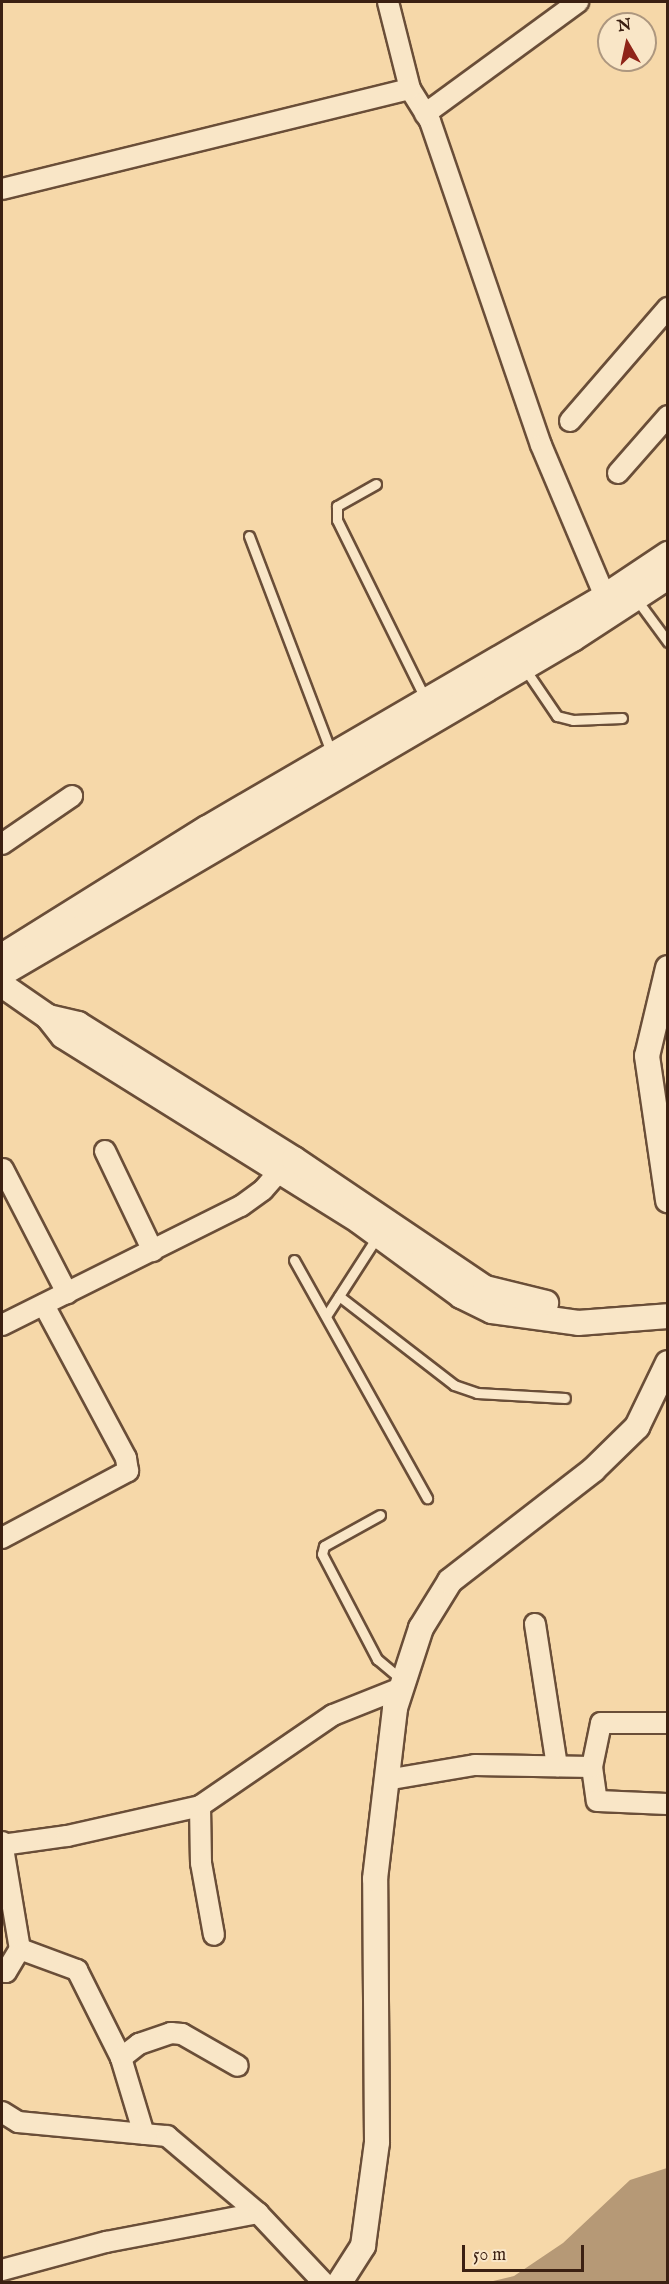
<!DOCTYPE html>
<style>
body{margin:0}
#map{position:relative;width:669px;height:2284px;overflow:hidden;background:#f6d8a9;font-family:"IM FELL English",serif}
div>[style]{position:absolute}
.water>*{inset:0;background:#b69976}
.roads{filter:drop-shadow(2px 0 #6a4e38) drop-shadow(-2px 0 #6a4e38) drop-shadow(0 2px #6a4e38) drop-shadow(0 -2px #6a4e38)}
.service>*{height:9px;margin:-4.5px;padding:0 4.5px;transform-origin:4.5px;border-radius:4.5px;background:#f9e6c7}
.minor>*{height:20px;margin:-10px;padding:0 10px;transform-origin:10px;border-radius:10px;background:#f9e6c7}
.tertiary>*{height:24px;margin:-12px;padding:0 12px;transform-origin:12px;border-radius:12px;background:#f9e6c7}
span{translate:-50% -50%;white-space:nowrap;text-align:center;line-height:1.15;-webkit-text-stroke:4.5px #f9e6c7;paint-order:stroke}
.frame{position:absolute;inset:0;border:3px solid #3b2012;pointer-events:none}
.north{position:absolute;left:597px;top:12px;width:60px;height:60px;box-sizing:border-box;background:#f9e6c7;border:2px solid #ad977f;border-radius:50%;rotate:351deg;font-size:16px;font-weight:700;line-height:24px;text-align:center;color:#3b2012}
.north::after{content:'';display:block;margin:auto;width:21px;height:27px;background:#8f2418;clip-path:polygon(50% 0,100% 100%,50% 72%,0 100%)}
.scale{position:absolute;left:462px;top:2245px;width:122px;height:27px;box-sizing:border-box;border:3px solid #3b2012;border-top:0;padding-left:8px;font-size:18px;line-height:21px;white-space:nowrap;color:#3b2012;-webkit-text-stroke:4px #f9e6c7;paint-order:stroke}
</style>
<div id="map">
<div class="water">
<i style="clip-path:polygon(667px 2168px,667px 2282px,489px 2282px,514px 2276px,563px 2243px,630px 2180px)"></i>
</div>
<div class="roads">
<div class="service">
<i style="left:376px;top:484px;width:45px;rotate:150.6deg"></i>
<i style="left:337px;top:506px;width:14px;rotate:90deg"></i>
<i style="left:337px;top:520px;width:201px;rotate:63.7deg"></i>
<i style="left:249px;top:536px;width:233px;rotate:69.2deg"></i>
<i style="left:637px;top:600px;width:52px;rotate:53.6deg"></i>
<i style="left:525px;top:669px;width:57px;rotate:55.8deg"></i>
<i style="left:557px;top:716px;width:16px;rotate:14deg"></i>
<i style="left:573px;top:720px;width:49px;rotate:-2.3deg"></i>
<i style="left:294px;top:1260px;width:273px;rotate:60.8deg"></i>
<i style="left:339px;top:1296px;width:145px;rotate:37.7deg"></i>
<i style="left:454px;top:1385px;width:24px;rotate:19deg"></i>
<i style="left:477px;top:1393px;width:88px;rotate:3.3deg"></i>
<i style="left:326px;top:1316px;width:94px;rotate:-57.2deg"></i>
<i style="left:380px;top:1515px;width:64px;rotate:151deg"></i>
<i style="left:324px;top:1546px;width:8px;rotate:104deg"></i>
<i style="left:322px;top:1554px;width:119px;rotate:62.4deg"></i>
<i style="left:377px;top:1659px;width:33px;rotate:40deg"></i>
</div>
<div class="minor">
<i style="left:388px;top:2px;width:90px;rotate:75.8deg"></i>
<i style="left:410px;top:89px;width:38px;rotate:58deg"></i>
<i style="left:430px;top:121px;width:342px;rotate:71.1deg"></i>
<i style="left:541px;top:445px;width:177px;rotate:67.1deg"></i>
<i style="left:425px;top:114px;width:190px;rotate:-36.2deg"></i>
<i style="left:2px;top:189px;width:420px;rotate:-13.8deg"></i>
<i style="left:570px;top:421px;width:150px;rotate:-49.1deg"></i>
<i style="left:618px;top:473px;width:76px;rotate:-48.7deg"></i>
<i style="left:2px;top:844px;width:85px;rotate:-34.4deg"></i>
<i style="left:105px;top:1151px;width:111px;rotate:64.4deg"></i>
<i style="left:3px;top:1169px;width:140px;rotate:62.7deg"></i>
<i style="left:2px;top:1325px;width:267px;rotate:-26.5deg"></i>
<i style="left:241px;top:1206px;width:27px;rotate:-36deg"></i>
<i style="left:263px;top:1190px;width:38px;rotate:-49deg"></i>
<i style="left:2px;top:1538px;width:143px;rotate:-28deg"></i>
<i style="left:128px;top:1471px;width:13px;rotate:-99deg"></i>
<i style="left:126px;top:1458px;width:174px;rotate:-118.2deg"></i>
<i style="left:535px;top:1624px;width:144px;rotate:81.2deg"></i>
<i style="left:592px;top:1767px;width:34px;rotate:82deg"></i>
<i style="left:597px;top:1801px;width:71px;rotate:2.4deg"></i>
<i style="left:386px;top:1780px;width:90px;rotate:-9.6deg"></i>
<i style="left:475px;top:1765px;width:117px;rotate:1deg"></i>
<i style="left:592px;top:1767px;width:45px;rotate:-78.4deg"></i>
<i style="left:601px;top:1723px;width:67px"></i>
<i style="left:200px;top:1806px;width:57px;rotate:89deg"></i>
<i style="left:201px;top:1863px;width:73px;rotate:79.8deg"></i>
<i style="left:2px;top:1842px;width:109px;rotate:80.5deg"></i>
<i style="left:2px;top:1845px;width:66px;rotate:-7.9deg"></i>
<i style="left:67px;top:1836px;width:136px;rotate:-12.7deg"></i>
<i style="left:200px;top:1806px;width:161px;rotate:-34.4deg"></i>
<i style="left:333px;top:1715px;width:73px;rotate:-21.7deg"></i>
<i style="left:2px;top:1971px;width:4px;rotate:14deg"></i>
<i style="left:6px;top:1972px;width:27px;rotate:-59deg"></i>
<i style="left:20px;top:1949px;width:61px;rotate:20.2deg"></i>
<i style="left:77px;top:1970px;width:98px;rotate:63.4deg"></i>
<i style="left:121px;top:2058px;width:79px;rotate:73.2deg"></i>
<i style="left:121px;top:2058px;width:23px;rotate:-38deg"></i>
<i style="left:139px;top:2044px;width:34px;rotate:-19deg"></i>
<i style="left:171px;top:2033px;width:11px;rotate:5deg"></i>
<i style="left:182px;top:2034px;width:64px;rotate:29.7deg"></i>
<i style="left:2px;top:2112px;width:19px;rotate:32deg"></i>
<i style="left:18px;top:2122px;width:150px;rotate:5.4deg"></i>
<i style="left:167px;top:2136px;width:119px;rotate:40.2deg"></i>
<i style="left:2px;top:2270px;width:108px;rotate:-15.1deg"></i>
<i style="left:106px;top:2242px;width:155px;rotate:-10.8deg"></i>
<i style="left:258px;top:2213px;width:95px;rotate:46.7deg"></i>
</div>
<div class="tertiary">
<i style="left:2px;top:956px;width:242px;rotate:-32deg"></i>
<i style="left:207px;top:828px;width:461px;rotate:-30.2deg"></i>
<i style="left:605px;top:596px;width:76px;rotate:-33.7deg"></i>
<i style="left:668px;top:968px;width:90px;rotate:103.4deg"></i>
<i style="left:647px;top:1056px;width:146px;rotate:81.7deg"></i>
<i style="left:2px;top:974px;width:662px;rotate:-30.4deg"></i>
<i style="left:573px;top:639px;width:113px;rotate:-33.1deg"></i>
<i style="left:2px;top:985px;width:56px;rotate:34.8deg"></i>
<i style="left:48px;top:1017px;width:24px;rotate:52deg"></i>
<i style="left:63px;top:1036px;width:349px;rotate:32deg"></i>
<i style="left:359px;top:1221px;width:127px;rotate:36.3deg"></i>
<i style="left:461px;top:1296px;width:34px;rotate:26deg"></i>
<i style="left:492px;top:1311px;width:87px;rotate:7.9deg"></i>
<i style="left:578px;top:1323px;width:90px;rotate:-4.4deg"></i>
<i style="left:48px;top:1017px;width:31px;rotate:13deg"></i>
<i style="left:78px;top:1024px;width:255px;rotate:32deg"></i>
<i style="left:294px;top:1159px;width:230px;rotate:34deg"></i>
<i style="left:485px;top:1288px;width:63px;rotate:13.8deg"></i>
<i style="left:340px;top:2282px;width:43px;rotate:-57.4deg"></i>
<i style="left:363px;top:2246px;width:105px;rotate:-82.3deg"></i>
<i style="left:377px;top:2142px;width:263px;rotate:-90.4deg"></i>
<i style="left:375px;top:1879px;width:172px;rotate:-83.3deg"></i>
<i style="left:395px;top:1708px;width:84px;rotate:-72deg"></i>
<i style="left:421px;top:1628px;width:55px;rotate:-58.3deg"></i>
<i style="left:450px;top:1581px;width:181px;rotate:-37.8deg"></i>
<i style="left:593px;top:1470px;width:62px;rotate:-44.3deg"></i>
<i style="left:637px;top:1427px;width:71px;rotate:-64.2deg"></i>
</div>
</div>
<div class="frame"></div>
<div class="north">N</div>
<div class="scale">50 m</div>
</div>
